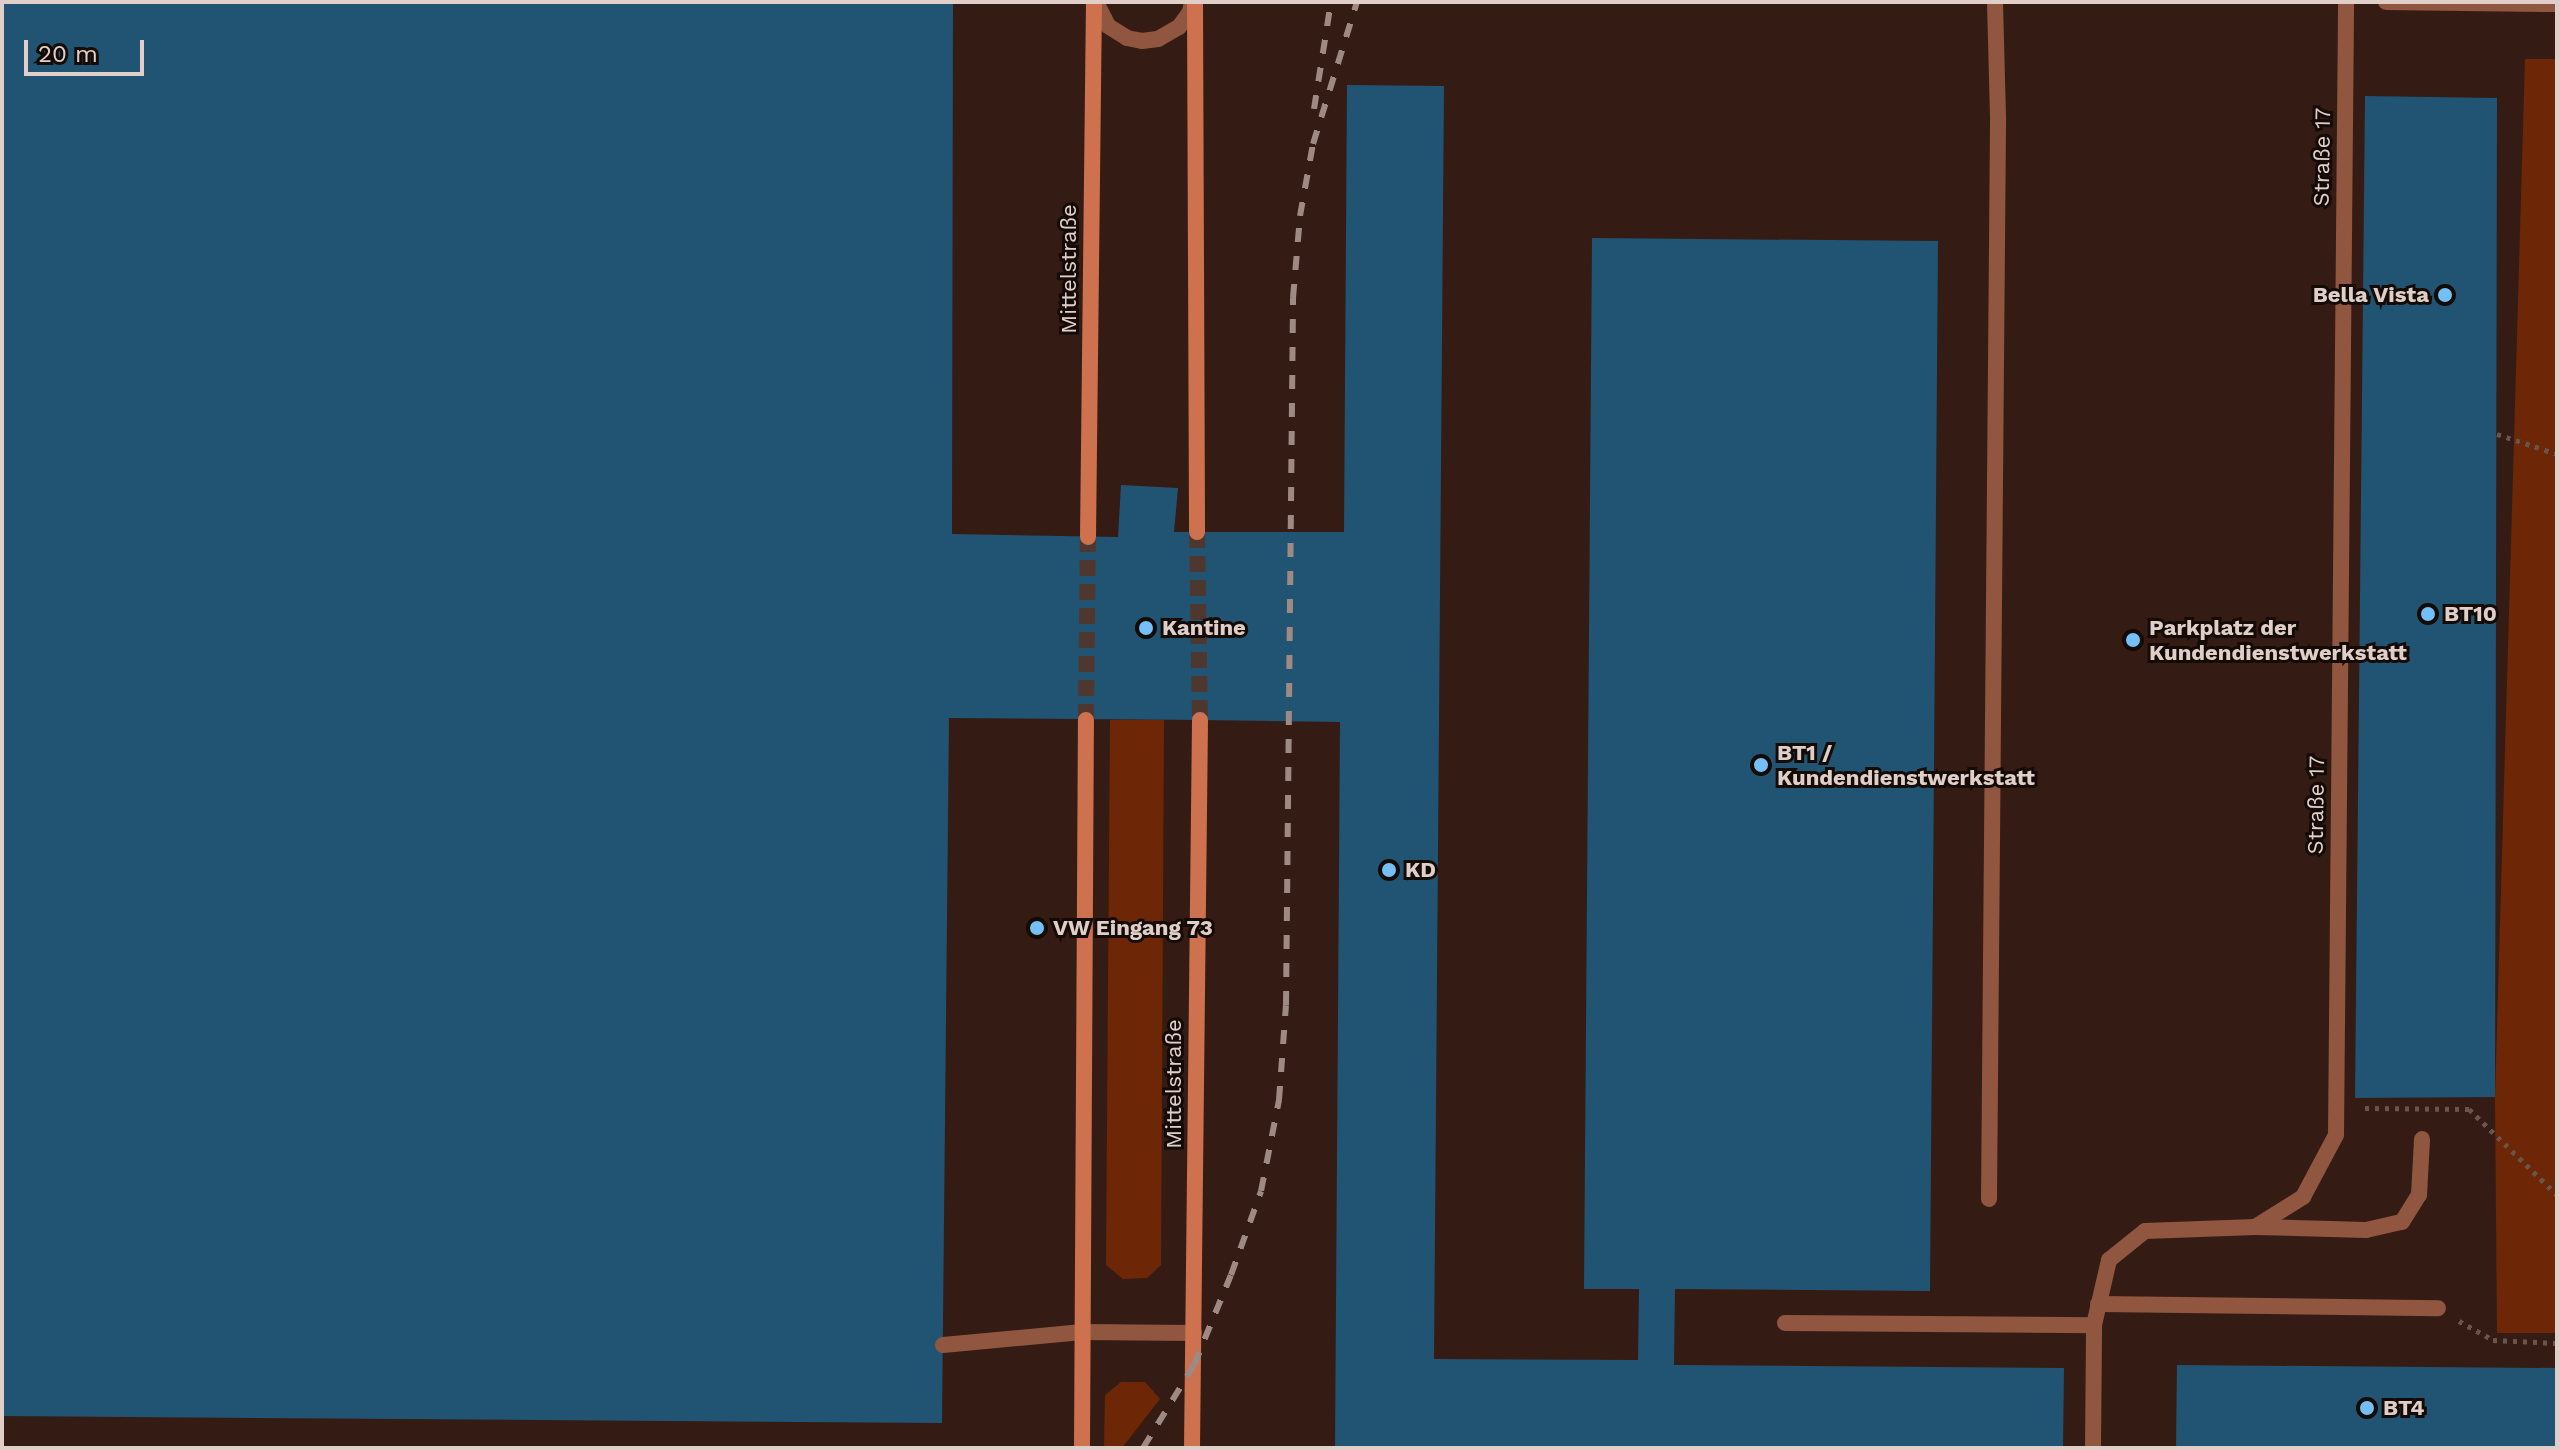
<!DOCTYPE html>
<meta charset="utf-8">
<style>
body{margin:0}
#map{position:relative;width:2559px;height:1450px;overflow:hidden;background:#341c14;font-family:"Work Sans",sans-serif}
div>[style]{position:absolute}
.green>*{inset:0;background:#6e2706}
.building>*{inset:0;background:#215373}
.secondary-tunnel>*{height:16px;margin-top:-8px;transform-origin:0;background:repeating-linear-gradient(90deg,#4e372f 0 16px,transparent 0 24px)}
.path>*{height:5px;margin-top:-2.5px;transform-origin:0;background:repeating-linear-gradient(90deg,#6a554d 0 4px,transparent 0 10px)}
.lane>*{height:16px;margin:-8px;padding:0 8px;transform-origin:8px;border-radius:8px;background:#905640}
.street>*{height:16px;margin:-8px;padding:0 8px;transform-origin:8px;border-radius:8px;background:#905640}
.secondary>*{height:16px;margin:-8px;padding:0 8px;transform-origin:8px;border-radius:8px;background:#cd714e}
.rail>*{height:6px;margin-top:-3px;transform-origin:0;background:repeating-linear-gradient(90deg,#9e8a83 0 14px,transparent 0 28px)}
.dots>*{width:22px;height:22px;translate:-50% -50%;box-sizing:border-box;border:4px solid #140a06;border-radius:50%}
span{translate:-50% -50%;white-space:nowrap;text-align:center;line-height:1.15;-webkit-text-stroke:6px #140a06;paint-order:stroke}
.street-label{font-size:22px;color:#e0cfc9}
.poi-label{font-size:22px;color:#e0cfc9;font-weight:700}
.right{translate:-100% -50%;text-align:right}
.left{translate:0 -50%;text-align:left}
.frame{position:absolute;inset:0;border:4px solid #e0cfc9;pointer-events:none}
.scale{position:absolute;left:24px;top:40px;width:120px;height:36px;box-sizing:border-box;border:4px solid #e0cfc9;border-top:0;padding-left:10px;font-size:24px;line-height:28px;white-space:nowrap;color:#e0cfc9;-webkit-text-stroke:6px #140a06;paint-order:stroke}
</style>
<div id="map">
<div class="green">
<i style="clip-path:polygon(2525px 59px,2557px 59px,2557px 1333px,2497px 1333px,2495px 1097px)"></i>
<i style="clip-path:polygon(1110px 720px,1164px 720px,1161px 1265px,1147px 1278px,1123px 1279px,1106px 1265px)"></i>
<i style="clip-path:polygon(1121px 1382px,1145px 1382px,1160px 1399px,1122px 1448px,1104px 1448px,1105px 1395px)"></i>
</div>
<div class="building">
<i style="clip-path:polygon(2px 2px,953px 2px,952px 534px,1118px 537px,1121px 485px,1178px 488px,1174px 532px,1344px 532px,1347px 85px,1444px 86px,1434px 1359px,1638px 1360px,1639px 1289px,1584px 1289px,1592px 238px,1938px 241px,1930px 1291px,1675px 1289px,1674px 1365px,2064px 1368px,2063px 1448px,1335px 1448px,1340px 722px,1200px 720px,949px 718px,942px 1423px,2px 1416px)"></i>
<i style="clip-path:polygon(2365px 96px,2497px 98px,2495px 1097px,2355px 1098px)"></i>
<i style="clip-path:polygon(2177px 1365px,2557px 1368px,2557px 1448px,2176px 1448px)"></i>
</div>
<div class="secondary-tunnel">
<i style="left:1197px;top:532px;width:188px;rotate:89.1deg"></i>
<i style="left:1086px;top:720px;width:183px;rotate:-89.4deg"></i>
</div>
<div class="path">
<i style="left:2497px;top:434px;width:63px;rotate:18.4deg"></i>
<i style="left:2365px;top:1108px;width:104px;rotate:0.6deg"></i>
<i style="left:2469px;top:1109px;width:123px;rotate:44.3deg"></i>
<i style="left:2459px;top:1321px;width:39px;rotate:29deg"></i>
<i style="left:2493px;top:1340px;width:64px;rotate:2.7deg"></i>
</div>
<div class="lane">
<i style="left:1989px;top:1199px;width:1082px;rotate:-89.52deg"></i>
<i style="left:1998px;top:117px;width:115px;rotate:-91.5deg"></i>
<i style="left:2255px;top:1227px;width:111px;rotate:1.5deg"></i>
<i style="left:2366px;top:1230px;width:37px;rotate:-13deg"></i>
<i style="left:2402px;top:1222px;width:32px;rotate:-58deg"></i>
<i style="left:2419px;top:1195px;width:56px;rotate:-86.9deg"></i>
<i style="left:2098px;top:1304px;width:340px;rotate:0.7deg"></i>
<i style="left:1785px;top:1323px;width:309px;rotate:0.4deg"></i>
</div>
<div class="street">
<i style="left:1096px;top:2px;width:27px;rotate:63deg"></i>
<i style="left:1108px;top:26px;width:22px;rotate:32deg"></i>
<i style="left:1127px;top:38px;width:15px;rotate:11deg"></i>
<i style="left:1142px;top:41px;width:16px;rotate:-7deg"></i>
<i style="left:1158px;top:39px;width:24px;rotate:-30deg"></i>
<i style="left:1179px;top:27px;width:19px;rotate:-54deg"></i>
<i style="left:1190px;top:12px;width:10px;rotate:-79deg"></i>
<i style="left:2386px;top:2px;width:171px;rotate:0.7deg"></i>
<i style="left:943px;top:1345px;width:140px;rotate:-5.3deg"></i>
<i style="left:1082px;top:1332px;width:112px;rotate:0.5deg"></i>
<i style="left:2093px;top:1448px;width:123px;rotate:-89.5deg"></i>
<i style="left:2094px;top:1325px;width:67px;rotate:-77deg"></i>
<i style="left:2109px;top:1260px;width:46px;rotate:-38.9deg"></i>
<i style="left:2145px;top:1231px;width:110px;rotate:-2.1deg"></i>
<i style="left:2255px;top:1227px;width:57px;rotate:-32deg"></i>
<i style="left:2303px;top:1197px;width:70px;rotate:-62deg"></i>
<i style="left:2336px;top:1135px;width:1133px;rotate:-89.49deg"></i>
</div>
<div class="secondary">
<i style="left:1195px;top:2px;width:530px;rotate:89.78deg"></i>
<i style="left:1088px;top:537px;width:535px;rotate:-89.36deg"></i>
<i style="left:1082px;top:1448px;width:728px;rotate:-89.69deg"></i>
<i style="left:1192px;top:1448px;width:728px;rotate:-89.37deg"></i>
</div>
<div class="rail">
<i style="left:1314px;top:109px;width:108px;rotate:-81deg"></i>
<i style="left:1143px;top:1448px;width:97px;rotate:-58.4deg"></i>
<i style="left:1194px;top:1365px;width:97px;rotate:-67.7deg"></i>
<i style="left:1231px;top:1275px;width:89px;rotate:-70.3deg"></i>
<i style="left:1261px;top:1191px;width:93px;rotate:-78.8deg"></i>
<i style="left:1279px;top:1100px;width:95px;rotate:-85.8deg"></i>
<i style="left:1286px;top:1005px;width:707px;rotate:-89.43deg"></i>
<i style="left:1293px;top:298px;width:82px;rotate:-85.1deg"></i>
<i style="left:1300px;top:216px;width:73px;rotate:-79.8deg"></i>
<i style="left:1313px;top:144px;width:149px;rotate:-72.8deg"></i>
</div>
<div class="dots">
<i style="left:2445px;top:295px;background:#74c0f6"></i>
<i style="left:2428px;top:614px;background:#74c0f6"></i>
<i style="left:1146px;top:628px;background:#74c0f6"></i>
<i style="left:2133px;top:640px;background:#74c0f6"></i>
<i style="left:1761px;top:765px;background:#74c0f6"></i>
<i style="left:1389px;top:870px;background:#74c0f6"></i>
<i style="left:1037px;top:928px;background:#74c0f6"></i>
<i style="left:2367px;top:1408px;background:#74c0f6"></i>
</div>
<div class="street-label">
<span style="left:2322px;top:157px;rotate:-89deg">Straße 17</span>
<span style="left:1069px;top:269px;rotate:-90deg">Mittelstraße</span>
<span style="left:2316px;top:805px;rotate:-89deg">Straße 17</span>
<span style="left:1174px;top:1084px;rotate:-90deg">Mittelstraße</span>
</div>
<div class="poi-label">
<span class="right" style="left:2429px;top:295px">Bella Vista</span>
<span class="left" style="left:2444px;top:614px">BT10</span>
<span class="left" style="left:2149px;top:640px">Parkplatz der<br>Kundendienstwerkstatt</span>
<span class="left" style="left:1162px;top:628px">Kantine</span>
<span class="left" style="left:1777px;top:765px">BT1 /<br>Kundendienstwerkstatt</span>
<span class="left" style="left:1405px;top:870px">KD</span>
<span class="left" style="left:1053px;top:928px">VW Eingang 73</span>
<span class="left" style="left:2383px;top:1408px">BT4</span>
</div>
<div class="frame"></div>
<div class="scale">20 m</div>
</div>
